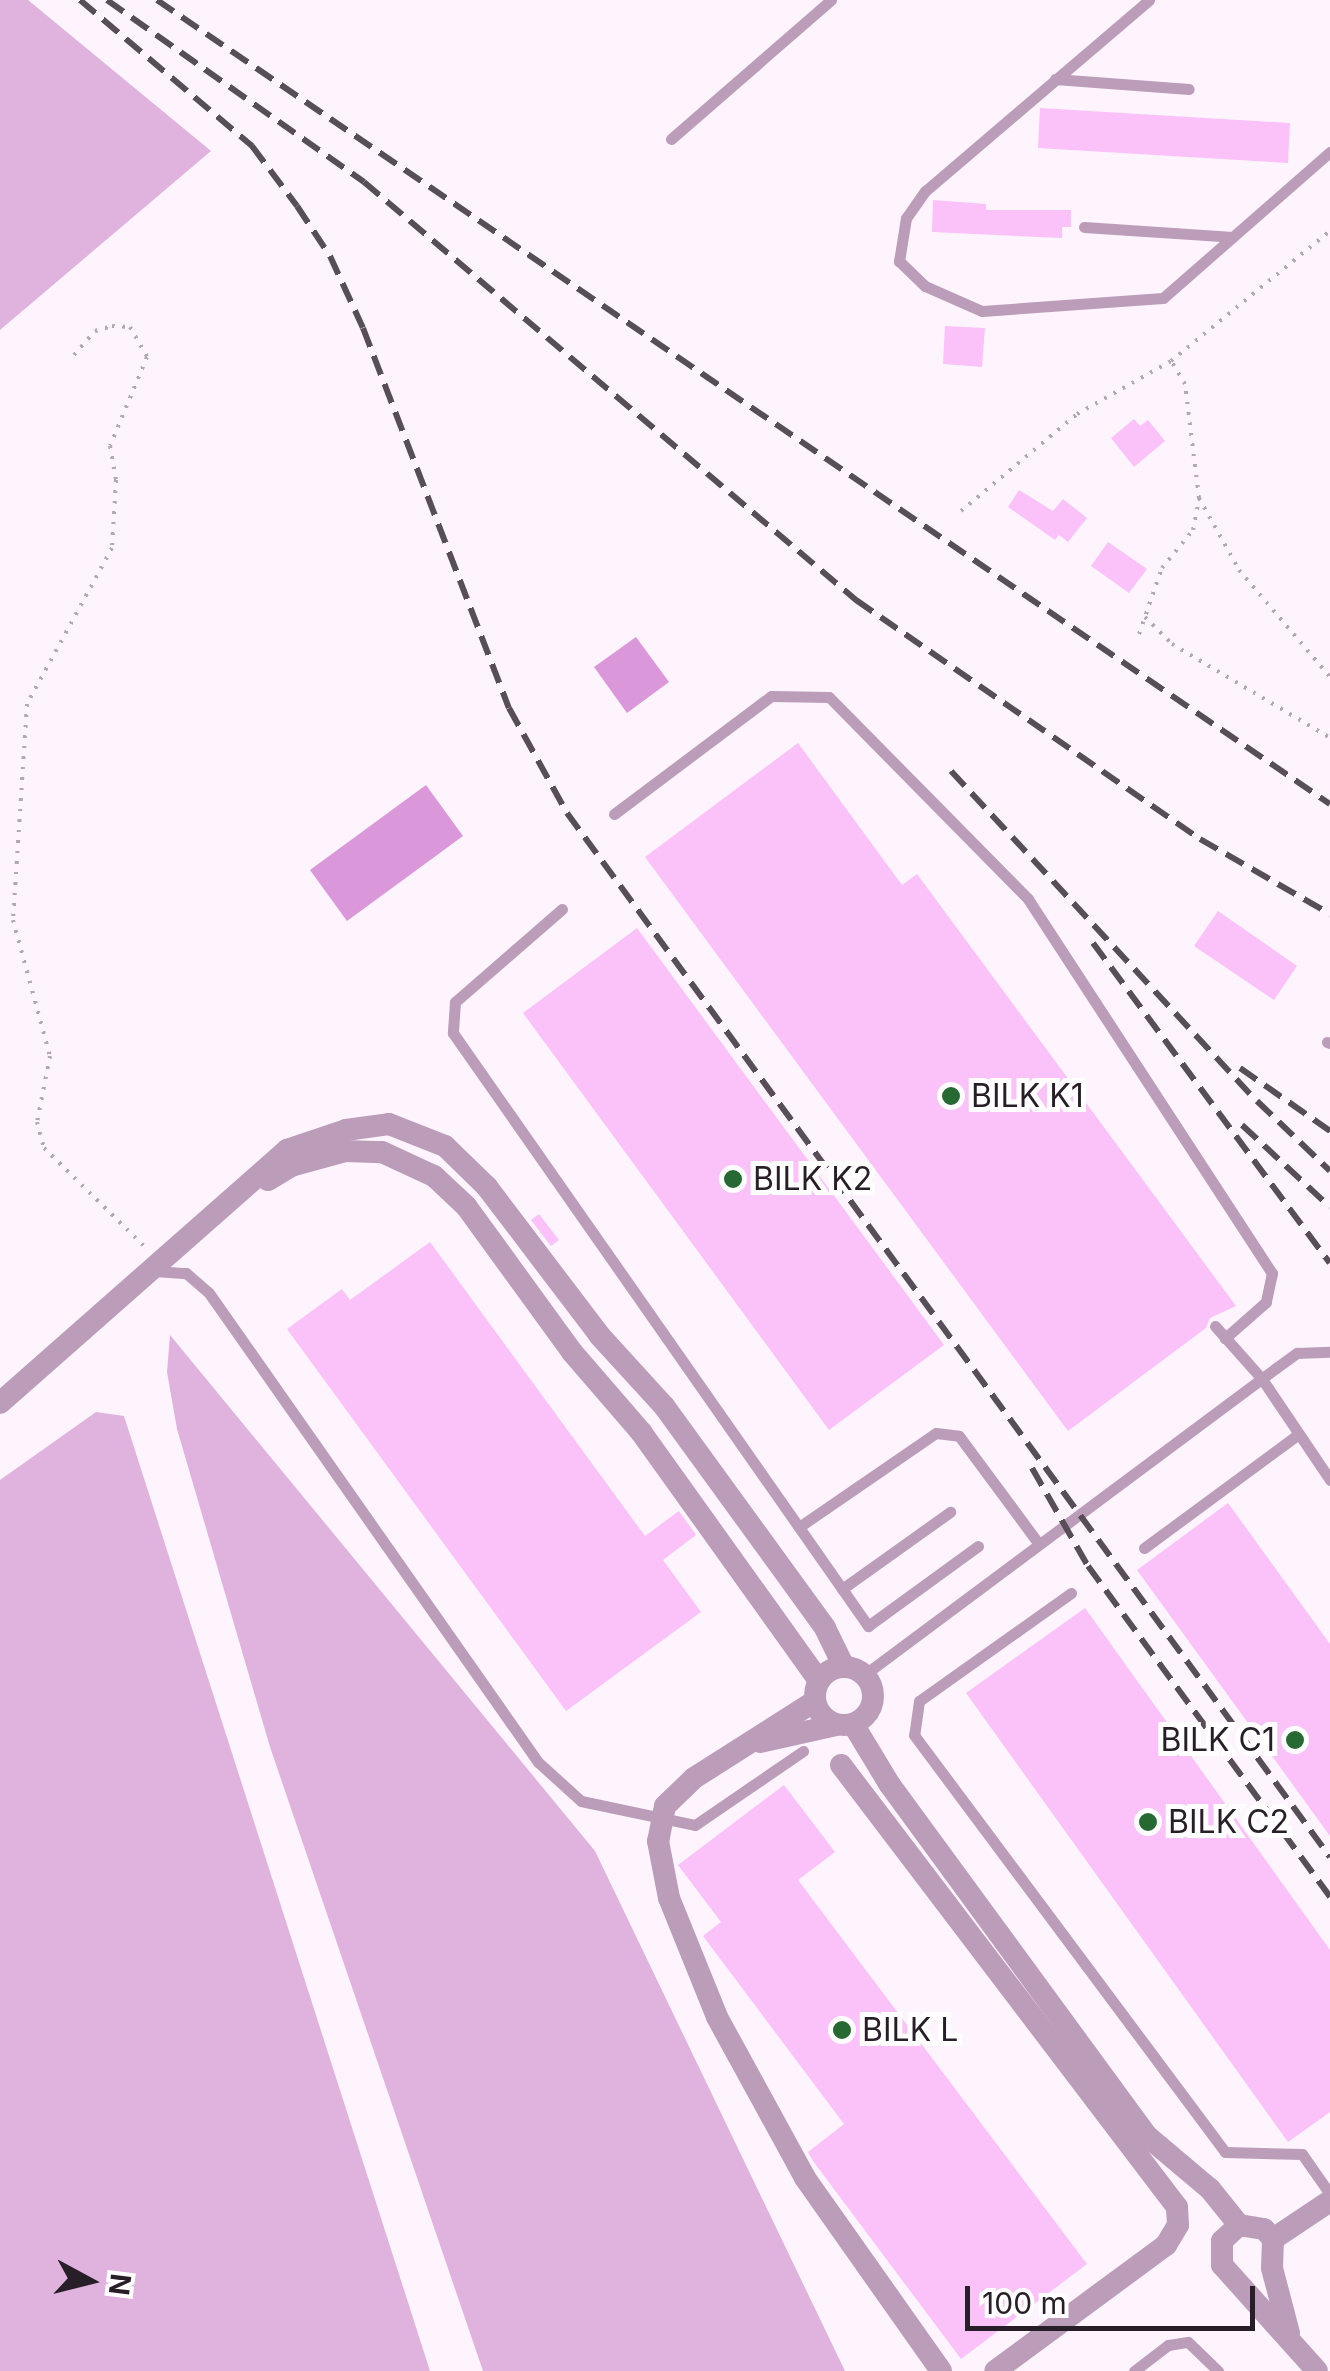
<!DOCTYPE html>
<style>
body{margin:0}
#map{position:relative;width:1330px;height:2371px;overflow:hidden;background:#fef4fe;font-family:Inter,sans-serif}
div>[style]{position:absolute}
.green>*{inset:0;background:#dfb3de}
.water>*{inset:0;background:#da97da}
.building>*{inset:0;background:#fac2f9}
.path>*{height:4px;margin-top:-2px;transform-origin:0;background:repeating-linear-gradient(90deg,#b2a8b1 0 2.5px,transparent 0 10.5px)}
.service>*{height:11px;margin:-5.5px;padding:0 5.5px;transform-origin:5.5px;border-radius:5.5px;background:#bb9dba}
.minor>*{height:22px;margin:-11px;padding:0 11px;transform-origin:11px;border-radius:11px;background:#bb9dba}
.minor>.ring{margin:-11px;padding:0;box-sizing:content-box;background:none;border:22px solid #bb9dba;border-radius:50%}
.rail>*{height:6px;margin-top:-3px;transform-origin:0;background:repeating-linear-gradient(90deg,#584e57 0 20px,transparent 0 30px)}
.dots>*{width:28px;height:28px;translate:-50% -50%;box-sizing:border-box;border:5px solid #fff;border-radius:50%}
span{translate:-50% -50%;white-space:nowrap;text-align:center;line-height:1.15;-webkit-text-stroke:10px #fff;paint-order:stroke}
.poi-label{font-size:32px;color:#281e27}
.left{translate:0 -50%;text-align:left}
.right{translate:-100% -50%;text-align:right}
.north{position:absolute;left:40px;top:2231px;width:100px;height:100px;-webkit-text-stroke:8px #fff;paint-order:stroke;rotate:97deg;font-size:28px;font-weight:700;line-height:40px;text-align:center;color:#281e27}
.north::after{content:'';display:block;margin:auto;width:35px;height:45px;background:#281e27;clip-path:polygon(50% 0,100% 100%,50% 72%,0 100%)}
.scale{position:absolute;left:965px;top:2286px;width:290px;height:45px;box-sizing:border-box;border:5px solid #281e27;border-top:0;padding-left:12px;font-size:30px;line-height:35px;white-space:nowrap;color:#281e27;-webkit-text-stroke:8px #fff;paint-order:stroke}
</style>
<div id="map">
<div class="green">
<i style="clip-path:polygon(0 0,28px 0,211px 151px,0 330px)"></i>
<i style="clip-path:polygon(170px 1335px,595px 1851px,845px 2371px,483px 2371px,270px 1747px,177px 1429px,167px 1372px)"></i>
<i style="clip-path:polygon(96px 1412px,124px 1416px,430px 2371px,0 2371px,0 1480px)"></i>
</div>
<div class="water">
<i style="clip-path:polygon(636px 637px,669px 682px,627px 713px,594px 667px)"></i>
<i style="clip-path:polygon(426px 785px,463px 836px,347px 921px,310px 870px)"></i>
</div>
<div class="building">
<i style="clip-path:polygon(1040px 108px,1290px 123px,1288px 163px,1038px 148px)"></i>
<i style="clip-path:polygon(933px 200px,986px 204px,986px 210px,1071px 210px,1071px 227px,1062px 227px,1062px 238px,932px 232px)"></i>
<i style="clip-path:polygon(945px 326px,985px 328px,982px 367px,943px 364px)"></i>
<i style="clip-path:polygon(1134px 419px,1140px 426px,1148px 420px,1165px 441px,1134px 467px,1111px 438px)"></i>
<i style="clip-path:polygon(1019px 490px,1053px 511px,1063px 499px,1087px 518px,1068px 542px,1059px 535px,1055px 540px,1008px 507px)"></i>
<i style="clip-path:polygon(1108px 542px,1147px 569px,1129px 593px,1091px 566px)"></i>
<i style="clip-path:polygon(798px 743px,902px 885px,917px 874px,1236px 1306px,1210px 1318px,1206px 1328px,1068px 1431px,645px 857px)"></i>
<i style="clip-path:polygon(1218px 911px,1297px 966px,1274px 1000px,1194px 946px)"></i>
<i style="clip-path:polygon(637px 928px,944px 1345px,829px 1430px,523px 1013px)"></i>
<i style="clip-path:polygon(539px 1214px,559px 1240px,551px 1246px,531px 1220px)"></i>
<i style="clip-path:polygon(430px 1242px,645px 1536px,679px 1511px,696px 1535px,663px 1560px,701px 1612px,566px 1711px,287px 1329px,342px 1289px,350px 1300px)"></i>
<i style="clip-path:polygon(1228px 1503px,1330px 1644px,1330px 1836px,1137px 1570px)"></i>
<i style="clip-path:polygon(1085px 1608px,1330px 1950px,1330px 2112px,1288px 2142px,966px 1693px)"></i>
<i style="clip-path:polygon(784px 1785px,835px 1852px,798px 1880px,1087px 2264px,961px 2359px,813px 2161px,808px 2152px,844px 2124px,703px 1936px,721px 1922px,678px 1865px)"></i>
</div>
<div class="path">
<i style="left:74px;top:355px;width:32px;rotate:-49deg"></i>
<i style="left:95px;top:331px;width:18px;rotate:-16deg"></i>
<i style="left:112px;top:326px;width:18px;rotate:3deg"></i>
<i style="left:130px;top:327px;width:34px;rotate:60deg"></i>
<i style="left:147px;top:357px;width:96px;rotate:112.6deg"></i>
<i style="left:110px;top:446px;width:35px;rotate:80deg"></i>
<i style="left:116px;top:480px;width:68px;rotate:93.4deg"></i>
<i style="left:112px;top:548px;width:178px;rotate:118.6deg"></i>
<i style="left:27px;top:704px;width:216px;rotate:93.7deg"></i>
<i style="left:13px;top:920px;width:141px;rotate:74.8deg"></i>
<i style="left:50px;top:1056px;width:67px;rotate:101.1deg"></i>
<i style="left:37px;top:1122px;width:27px;rotate:75deg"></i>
<i style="left:44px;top:1148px;width:140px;rotate:44.4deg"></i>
<i style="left:1199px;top:498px;width:82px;rotate:60.9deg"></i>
<i style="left:1239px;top:570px;width:140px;rotate:49.6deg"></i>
<i style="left:961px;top:511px;width:151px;rotate:-39.9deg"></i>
<i style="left:1077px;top:414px;width:108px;rotate:-29.4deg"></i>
<i style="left:1171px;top:361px;width:205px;rotate:-39.3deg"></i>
<i style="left:1145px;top:617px;width:38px;rotate:45deg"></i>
<i style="left:1172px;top:644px;width:184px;rotate:30.7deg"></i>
<i style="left:1139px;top:634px;width:70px;rotate:-70.8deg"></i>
<i style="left:1162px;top:568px;width:49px;rotate:-50.8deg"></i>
<i style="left:1193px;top:530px;width:33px;rotate:-79deg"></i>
<i style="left:1199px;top:498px;width:115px;rotate:-97deg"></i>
<i style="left:1185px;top:384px;width:27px;rotate:-121deg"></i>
</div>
<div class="service">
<i style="left:1149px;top:0;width:294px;rotate:139.5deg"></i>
<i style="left:925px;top:191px;width:33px;rotate:125deg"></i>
<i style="left:906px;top:218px;width:44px;rotate:99.2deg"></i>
<i style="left:899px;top:261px;width:36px;rotate:44deg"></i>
<i style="left:925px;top:286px;width:62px;rotate:23.7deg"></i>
<i style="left:982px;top:311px;width:181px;rotate:-4.1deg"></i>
<i style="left:1163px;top:298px;width:222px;rotate:-41.2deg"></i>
<i style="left:1055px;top:79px;width:134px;rotate:4.3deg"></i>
<i style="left:671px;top:139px;width:212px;rotate:-41deg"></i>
<i style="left:1084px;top:227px;width:149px;rotate:3.8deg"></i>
<i style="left:614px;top:814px;width:196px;rotate:-36.9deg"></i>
<i style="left:771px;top:696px;width:58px;rotate:1deg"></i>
<i style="left:829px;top:697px;width:284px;rotate:45.4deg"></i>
<i style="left:1028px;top:899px;width:447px;rotate:56.9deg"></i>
<i style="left:1272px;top:1273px;width:30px;rotate:102deg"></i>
<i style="left:1266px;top:1302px;width:55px;rotate:138.7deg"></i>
<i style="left:562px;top:909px;width:142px;rotate:139deg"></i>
<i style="left:455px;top:1002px;width:31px;rotate:94deg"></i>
<i style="left:453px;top:1033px;width:724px;rotate:55.01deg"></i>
<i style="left:868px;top:1626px;width:136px;rotate:-36deg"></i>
<i style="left:1327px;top:1042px;width:3px;rotate:18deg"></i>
<i style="left:155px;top:1271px;width:31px;rotate:4deg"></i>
<i style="left:186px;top:1273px;width:30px;rotate:41deg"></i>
<i style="left:209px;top:1293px;width:573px;rotate:54.95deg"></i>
<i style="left:538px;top:1762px;width:58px;rotate:42.2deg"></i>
<i style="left:581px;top:1801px;width:116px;rotate:11.9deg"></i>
<i style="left:695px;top:1825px;width:131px;rotate:-34.4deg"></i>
<i style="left:1215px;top:1326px;width:71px;rotate:48.4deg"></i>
<i style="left:1262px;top:1379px;width:122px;rotate:56deg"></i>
<i style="left:799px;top:1527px;width:166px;rotate:-34.5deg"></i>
<i style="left:936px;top:1433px;width:23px;rotate:7deg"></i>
<i style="left:959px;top:1436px;width:134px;rotate:53.5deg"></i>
<i style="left:1144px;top:1548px;width:190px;rotate:-36.4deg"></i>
<i style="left:842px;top:1589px;width:133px;rotate:-35.5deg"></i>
<i style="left:1071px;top:1593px;width:186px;rotate:144.6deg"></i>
<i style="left:919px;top:1701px;width:34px;rotate:98deg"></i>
<i style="left:914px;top:1735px;width:520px;rotate:53.28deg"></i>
<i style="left:1225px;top:2152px;width:77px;rotate:1.5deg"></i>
<i style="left:1302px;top:2154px;width:49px;rotate:55deg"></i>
<i style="left:864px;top:1675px;width:514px;rotate:-36.69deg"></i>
<i style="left:1276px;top:1368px;width:26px;rotate:-36deg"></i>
<i style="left:1297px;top:1353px;width:33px;rotate:-2deg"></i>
<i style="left:1134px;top:2371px;width:43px;rotate:-37.4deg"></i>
<i style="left:1168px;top:2345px;width:20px;rotate:-9deg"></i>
<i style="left:1188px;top:2342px;width:42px;rotate:44deg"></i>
</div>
<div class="minor">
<i style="left:268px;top:1180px;width:27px;rotate:-31deg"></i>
<i style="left:291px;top:1166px;width:56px;rotate:-15.5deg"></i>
<i style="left:345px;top:1151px;width:37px;rotate:2deg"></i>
<i style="left:382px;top:1152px;width:57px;rotate:24.8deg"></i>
<i style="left:434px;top:1176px;width:44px;rotate:43.2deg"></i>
<i style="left:466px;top:1206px;width:180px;rotate:54deg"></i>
<i style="left:572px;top:1352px;width:106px;rotate:49.2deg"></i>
<i style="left:641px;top:1432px;width:306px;rotate:54.4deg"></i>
<i style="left:0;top:1403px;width:383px;rotate:-41.4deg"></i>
<i style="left:287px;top:1150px;width:62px;rotate:-18.7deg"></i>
<i style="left:346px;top:1130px;width:43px;rotate:-7.9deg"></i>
<i style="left:389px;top:1124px;width:60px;rotate:21.4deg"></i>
<i style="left:445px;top:1146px;width:59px;rotate:44.3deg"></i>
<i style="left:487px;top:1187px;width:187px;rotate:52.8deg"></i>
<i style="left:600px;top:1336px;width:95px;rotate:47.6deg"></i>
<i style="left:664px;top:1406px;width:274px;rotate:54deg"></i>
<i style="left:825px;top:1628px;width:43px;rotate:64deg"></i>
<i class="ring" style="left:815px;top:1667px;width:36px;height:36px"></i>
<i style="left:815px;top:1701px;width:143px;rotate:147.5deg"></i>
<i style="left:694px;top:1778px;width:40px;rotate:136deg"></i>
<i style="left:665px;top:1806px;width:36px;rotate:101deg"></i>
<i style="left:658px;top:1841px;width:58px;rotate:79.1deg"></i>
<i style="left:669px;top:1898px;width:128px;rotate:68deg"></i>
<i style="left:717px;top:2017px;width:183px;rotate:61.3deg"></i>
<i style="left:805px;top:2178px;width:236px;rotate:54.8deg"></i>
<i style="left:853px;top:1724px;width:71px;rotate:58.8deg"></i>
<i style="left:890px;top:1785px;width:435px;rotate:53.8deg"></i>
<i style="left:1147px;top:2136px;width:82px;rotate:40.1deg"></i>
<i style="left:1210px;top:2189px;width:46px;rotate:51.1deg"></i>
<i style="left:760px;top:1742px;width:78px;rotate:-12.6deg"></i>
<i style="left:841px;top:1765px;width:555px;rotate:52.76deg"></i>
<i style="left:1177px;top:2207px;width:18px;rotate:87deg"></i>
<i style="left:1178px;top:2225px;width:23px;rotate:121deg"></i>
<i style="left:1166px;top:2245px;width:212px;rotate:143.6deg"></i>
<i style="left:1273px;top:2239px;width:69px;rotate:-33.7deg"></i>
<i style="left:1289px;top:2333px;width:67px;rotate:-104.7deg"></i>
<i style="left:1272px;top:2268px;width:29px;rotate:-88deg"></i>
<i style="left:1273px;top:2239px;width:13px;rotate:-132deg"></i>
<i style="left:1264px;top:2229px;width:25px;rotate:-171deg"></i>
<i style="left:1239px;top:2225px;width:23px;rotate:137deg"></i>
<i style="left:1222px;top:2241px;width:24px;rotate:90deg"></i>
<i style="left:1222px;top:2265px;width:142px;rotate:48.1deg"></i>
</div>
<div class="rail">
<i style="left:80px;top:0;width:226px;rotate:40.3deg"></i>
<i style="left:252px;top:146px;width:75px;rotate:53.1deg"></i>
<i style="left:297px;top:206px;width:60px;rotate:56.6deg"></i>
<i style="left:330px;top:256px;width:79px;rotate:65.4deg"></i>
<i style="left:363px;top:328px;width:407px;rotate:69deg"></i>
<i style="left:509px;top:708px;width:120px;rotate:61.1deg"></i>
<i style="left:567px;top:813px;width:1293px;rotate:53.84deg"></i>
<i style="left:107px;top:0;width:315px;rotate:35.3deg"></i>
<i style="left:364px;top:182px;width:646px;rotate:40.35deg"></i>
<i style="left:856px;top:600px;width:419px;rotate:34.8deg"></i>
<i style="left:1200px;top:839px;width:150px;rotate:30deg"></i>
<i style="left:157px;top:0;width:1422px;rotate:34.43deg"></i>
<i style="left:951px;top:771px;width:450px;rotate:47.2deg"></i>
<i style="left:1257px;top:1101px;width:101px;rotate:43.8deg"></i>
<i style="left:1093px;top:943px;width:398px;rotate:53.5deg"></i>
<i style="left:1240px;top:1068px;width:110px;rotate:35deg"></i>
<i style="left:1242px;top:1125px;width:120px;rotate:43deg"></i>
<i style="left:1032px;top:1468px;width:113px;rotate:60.3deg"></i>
<i style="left:1088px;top:1566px;width:410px;rotate:53.8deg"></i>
</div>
<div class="dots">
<i style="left:951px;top:1096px;background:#276933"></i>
<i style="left:733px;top:1179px;background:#276933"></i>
<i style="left:1295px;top:1740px;background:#276933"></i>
<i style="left:1148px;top:1822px;background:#276933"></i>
<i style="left:842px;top:2030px;background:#276933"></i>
</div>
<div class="poi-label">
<span class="left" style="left:971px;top:1096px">BILK K1</span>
<span class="left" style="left:753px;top:1179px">BILK K2</span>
<span class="right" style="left:1275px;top:1740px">BILK C1</span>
<span class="left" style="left:1168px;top:1822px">BILK C2</span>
<span class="left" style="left:862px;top:2030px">BILK L</span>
</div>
<div class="north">N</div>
<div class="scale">100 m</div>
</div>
